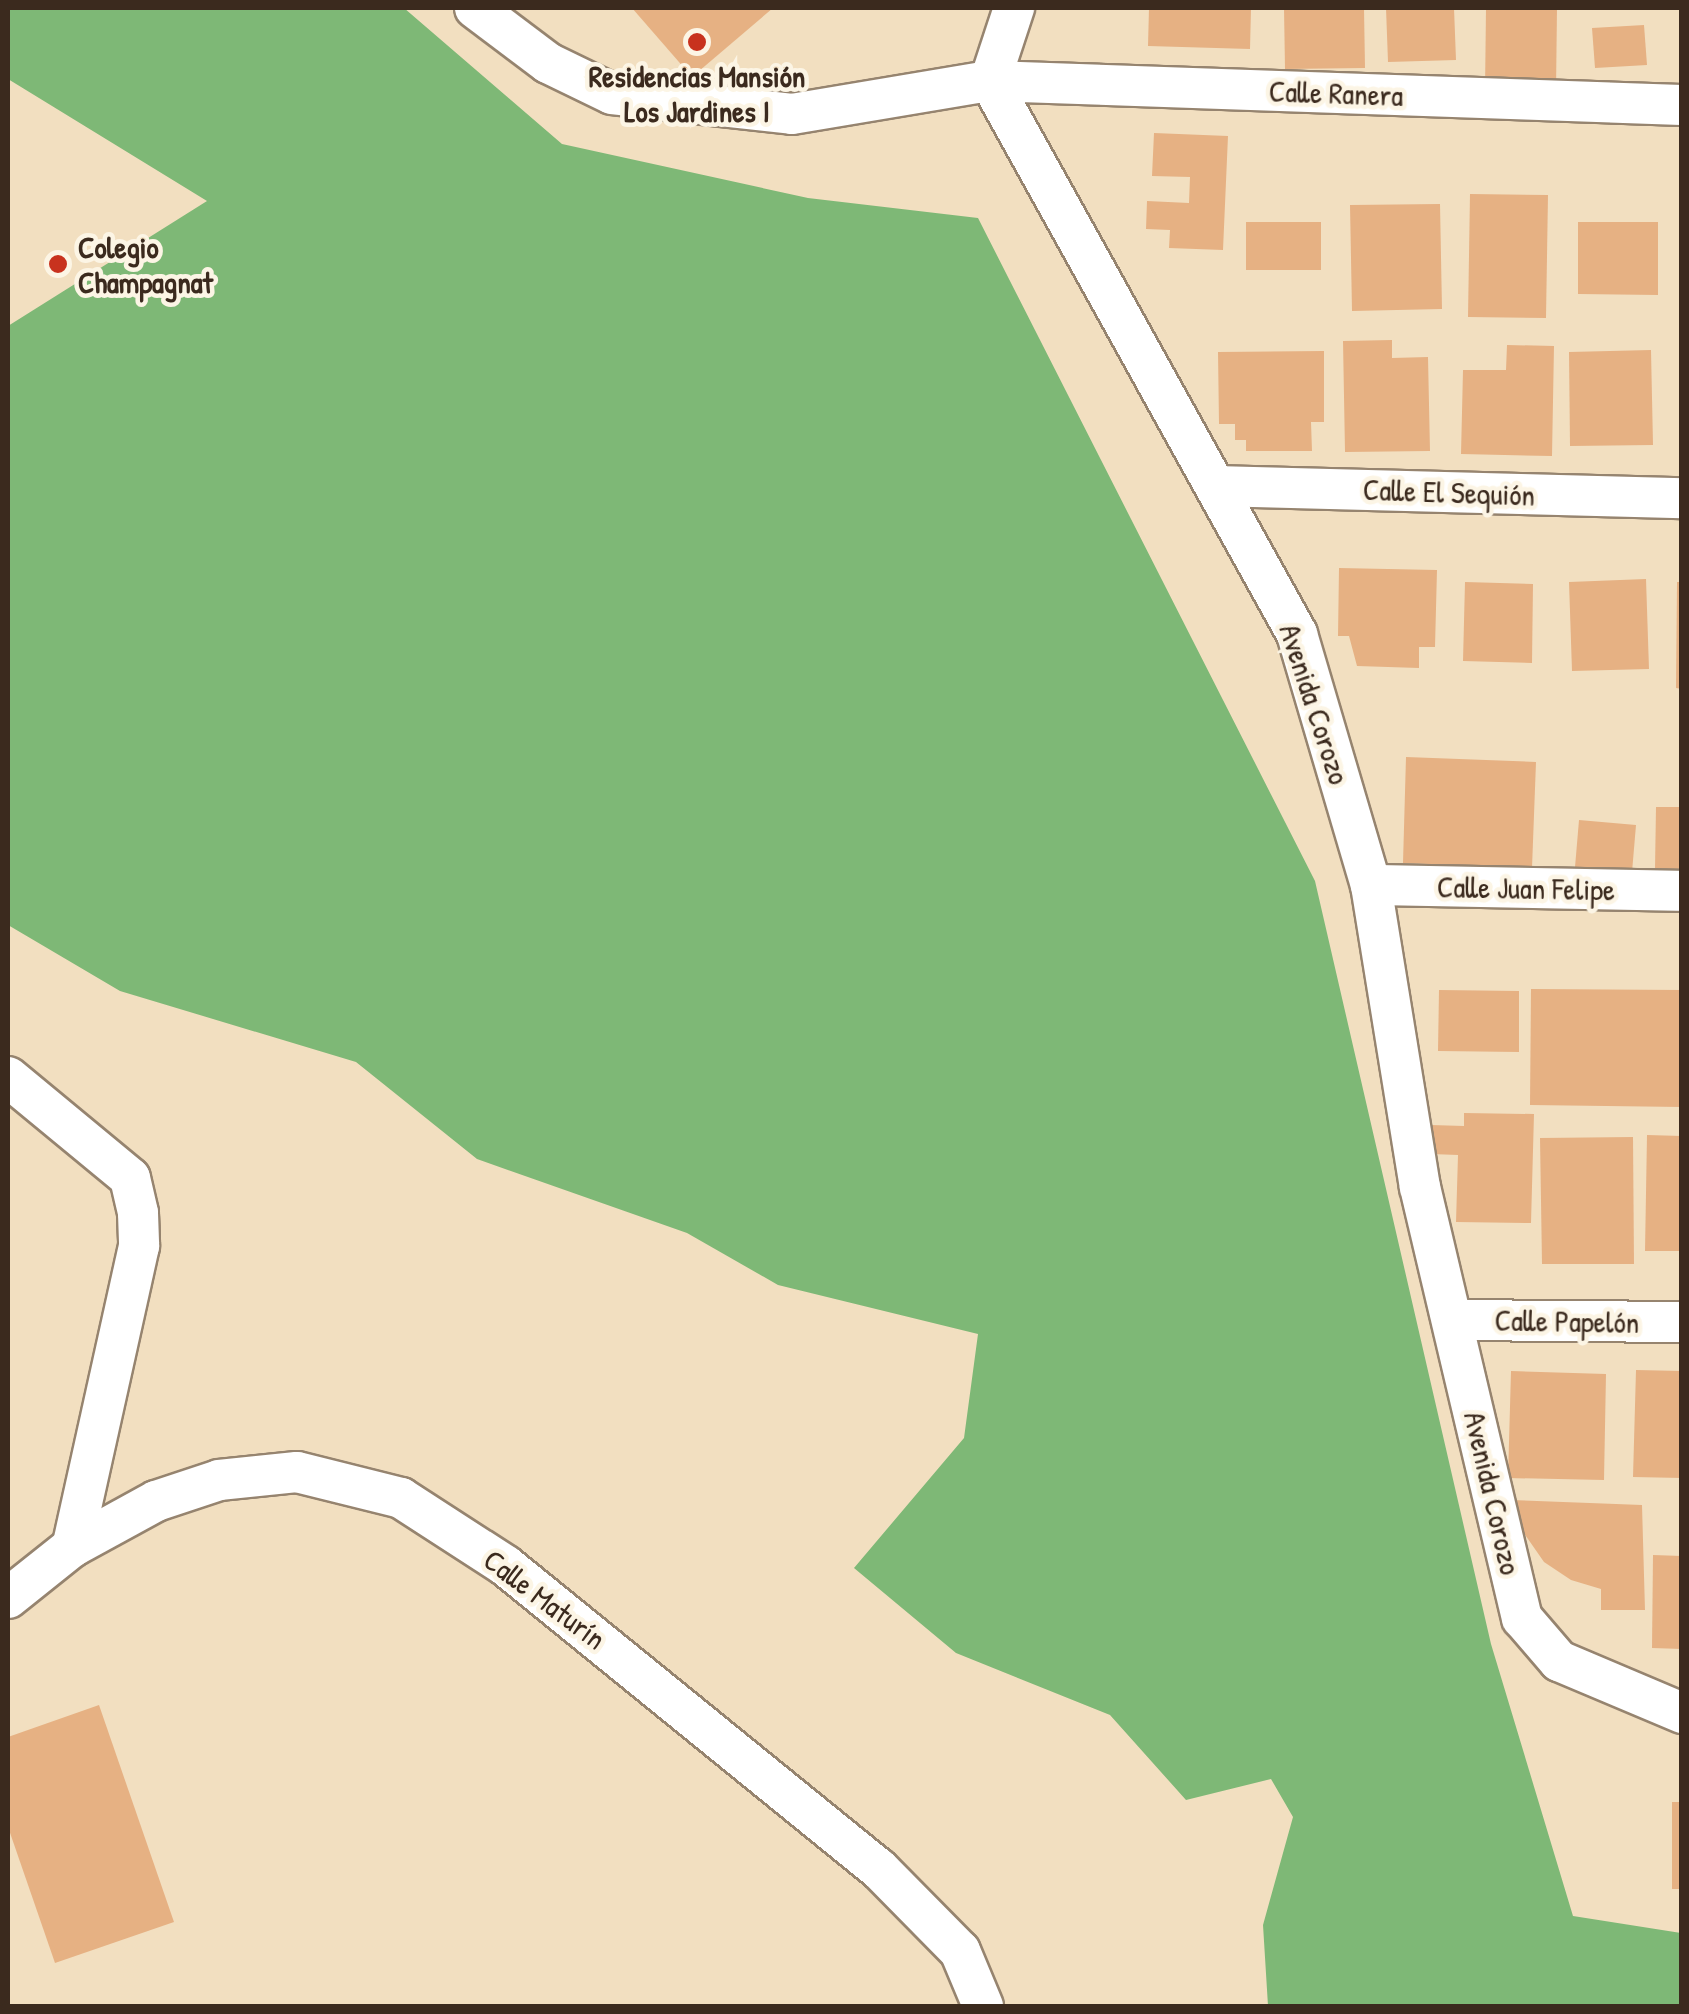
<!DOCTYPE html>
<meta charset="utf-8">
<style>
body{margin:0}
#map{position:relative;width:1689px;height:2014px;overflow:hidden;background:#f2dfc0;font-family:"Patrick Hand",sans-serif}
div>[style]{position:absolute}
.forest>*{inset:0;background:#7eb876}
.building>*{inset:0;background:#e6b183}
.roads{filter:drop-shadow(2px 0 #96846f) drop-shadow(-2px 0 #96846f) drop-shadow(0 2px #96846f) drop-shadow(0 -2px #96846f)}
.street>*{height:40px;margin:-20px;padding:0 20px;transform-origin:20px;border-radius:20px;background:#fff}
.dots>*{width:28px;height:28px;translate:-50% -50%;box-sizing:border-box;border:5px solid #fcf5e5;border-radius:50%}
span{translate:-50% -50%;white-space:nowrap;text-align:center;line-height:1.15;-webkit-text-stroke:9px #fcf5e5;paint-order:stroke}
.poi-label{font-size:30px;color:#3b2a1e;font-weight:700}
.left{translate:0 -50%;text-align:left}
.street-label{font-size:30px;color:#3b2a1e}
.frame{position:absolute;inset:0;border:10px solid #3b2a1e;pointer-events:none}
</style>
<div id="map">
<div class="forest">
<i style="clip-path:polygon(8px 8px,404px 8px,562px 144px,808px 198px,978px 218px,1315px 881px,1491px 1644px,1573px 1916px,1681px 1933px,1681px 2006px,1268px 2006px,1263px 1925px,1293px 1817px,1271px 1779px,1186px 1800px,1110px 1715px,956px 1653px,854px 1568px,964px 1438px,978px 1334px,778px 1285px,687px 1233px,477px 1159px,356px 1062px,120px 991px,8px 925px,8px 326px,207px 201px,8px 79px)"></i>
</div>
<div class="building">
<i style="clip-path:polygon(632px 8px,773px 8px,692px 77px)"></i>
<i style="clip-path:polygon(1149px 8px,1251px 8px,1250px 49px,1148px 46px)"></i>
<i style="clip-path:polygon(1284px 8px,1364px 8px,1365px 68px,1285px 69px)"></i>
<i style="clip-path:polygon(1386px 8px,1454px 8px,1456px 60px,1388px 62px)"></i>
<i style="clip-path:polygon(1486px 8px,1557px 8px,1556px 91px,1485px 91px)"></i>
<i style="clip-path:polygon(1644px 25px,1647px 65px,1595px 68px,1592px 28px)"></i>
<i style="clip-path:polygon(1154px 133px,1228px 136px,1223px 250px,1169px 248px,1170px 230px,1146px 229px,1147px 201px,1189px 203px,1190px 177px,1152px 176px)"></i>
<i style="clip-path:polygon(1470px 194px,1548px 195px,1546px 318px,1468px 317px)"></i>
<i style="clip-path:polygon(1440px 204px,1442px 309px,1352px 311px,1350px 205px)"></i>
<i style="clip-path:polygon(1246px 222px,1321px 222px,1321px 270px,1246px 270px)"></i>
<i style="clip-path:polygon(1578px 222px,1658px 222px,1658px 295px,1578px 294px)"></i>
<i style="clip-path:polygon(1392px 340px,1392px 358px,1428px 357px,1430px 451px,1345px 452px,1343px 341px)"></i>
<i style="clip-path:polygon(1507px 345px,1554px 346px,1552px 456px,1461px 454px,1463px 370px,1506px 370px)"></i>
<i style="clip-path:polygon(1651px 350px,1653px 445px,1570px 446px,1569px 352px)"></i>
<i style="clip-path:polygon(1324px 351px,1324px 422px,1311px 422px,1312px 451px,1246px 451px,1246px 440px,1235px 440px,1235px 424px,1219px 424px,1218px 352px)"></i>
<i style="clip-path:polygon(1339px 568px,1437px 570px,1435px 647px,1419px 647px,1419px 668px,1357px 666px,1349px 636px,1338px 636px)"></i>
<i style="clip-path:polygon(1646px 579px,1649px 669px,1572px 671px,1569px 582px)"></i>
<i style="clip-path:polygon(1465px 582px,1533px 584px,1532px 663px,1463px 661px)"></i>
<i style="clip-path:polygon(1677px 582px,1682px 582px,1682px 689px,1676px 688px)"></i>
<i style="clip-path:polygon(1406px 757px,1536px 762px,1532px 868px,1403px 863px)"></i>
<i style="clip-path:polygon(1656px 807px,1682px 807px,1682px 869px,1655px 869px)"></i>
<i style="clip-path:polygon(1579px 820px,1636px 825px,1631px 884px,1574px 879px)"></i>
<i style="clip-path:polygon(1531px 989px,1682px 990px,1682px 1107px,1530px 1105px)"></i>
<i style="clip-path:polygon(1439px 990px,1519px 991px,1519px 1052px,1438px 1051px)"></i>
<i style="clip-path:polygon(1464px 1113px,1534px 1114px,1531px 1223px,1456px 1222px,1458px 1155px,1431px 1154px,1431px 1125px,1464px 1126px)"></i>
<i style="clip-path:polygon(1647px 1135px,1682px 1136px,1682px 1251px,1645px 1251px)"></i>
<i style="clip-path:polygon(1633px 1137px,1634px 1264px,1542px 1264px,1540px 1138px)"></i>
<i style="clip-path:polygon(1636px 1370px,1682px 1371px,1682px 1478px,1633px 1477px)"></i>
<i style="clip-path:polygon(1511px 1371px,1606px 1374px,1604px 1480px,1508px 1478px)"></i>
<i style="clip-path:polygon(1510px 1500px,1642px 1505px,1645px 1610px,1601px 1610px,1601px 1589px,1571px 1580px,1544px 1562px,1514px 1519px)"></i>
<i style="clip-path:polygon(1653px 1555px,1682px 1556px,1682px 1649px,1652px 1648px)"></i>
<i style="clip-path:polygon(99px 1705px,174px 1922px,55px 1963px,8px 1827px,8px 1737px)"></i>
<i style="clip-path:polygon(1672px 1802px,1682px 1802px,1682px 1889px,1672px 1889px)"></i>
</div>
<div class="roads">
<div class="street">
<i style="left:475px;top:8px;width:91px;rotate:37deg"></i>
<i style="left:548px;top:63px;width:71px;rotate:25.8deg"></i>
<i style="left:612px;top:94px;width:181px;rotate:6.3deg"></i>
<i style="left:792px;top:114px;width:201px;rotate:-9.5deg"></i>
<i style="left:990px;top:81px;width:692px;rotate:1.99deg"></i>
<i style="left:990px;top:81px;width:633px;rotate:60.96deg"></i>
<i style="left:1297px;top:634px;width:262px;rotate:73.6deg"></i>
<i style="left:1371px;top:885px;width:306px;rotate:80.8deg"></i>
<i style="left:1420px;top:1187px;width:443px;rotate:76.7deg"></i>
<i style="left:1522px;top:1618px;width:57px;rotate:49.3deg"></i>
<i style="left:1559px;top:1661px;width:134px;rotate:22.9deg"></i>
<i style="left:990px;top:81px;width:77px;rotate:-71.8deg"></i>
<i style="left:1216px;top:486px;width:466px;rotate:1.5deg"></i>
<i style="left:1371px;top:885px;width:311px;rotate:1.1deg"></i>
<i style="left:8px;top:1077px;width:158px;rotate:39.6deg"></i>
<i style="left:130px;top:1178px;width:36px;rotate:77deg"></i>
<i style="left:138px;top:1213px;width:33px;rotate:88deg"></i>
<i style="left:139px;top:1246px;width:308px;rotate:102.5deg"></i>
<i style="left:1453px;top:1320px;width:229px;rotate:0.5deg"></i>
<i style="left:8px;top:1598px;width:82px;rotate:-38.6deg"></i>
<i style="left:72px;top:1547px;width:96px;rotate:-28.7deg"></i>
<i style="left:156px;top:1501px;width:66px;rotate:-18.4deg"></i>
<i style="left:219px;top:1480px;width:78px;rotate:-5.9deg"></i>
<i style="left:297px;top:1472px;width:107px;rotate:14deg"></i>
<i style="left:401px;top:1498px;width:125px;rotate:32.9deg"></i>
<i style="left:506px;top:1566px;width:481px;rotate:39.1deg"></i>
<i style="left:879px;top:1869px;width:115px;rotate:45.4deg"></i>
<i style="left:960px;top:1951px;width:60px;rotate:67.3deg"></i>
</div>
</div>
<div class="dots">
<i style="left:697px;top:42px;background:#c8321e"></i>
<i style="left:58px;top:264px;background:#c8321e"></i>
</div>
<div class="poi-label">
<span style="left:697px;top:93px">Residencias Mansión<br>Los Jardines I</span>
<span class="left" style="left:78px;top:264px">Colegio<br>Champagnat</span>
</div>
<div class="street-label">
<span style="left:1336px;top:93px;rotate:2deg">Calle Ranera</span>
<span style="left:1449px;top:492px;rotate:2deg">Calle El Sequión</span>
<span style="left:1315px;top:704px;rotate:72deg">Avenida Corozo</span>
<span style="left:1526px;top:888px;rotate:1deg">Calle Juan Felipe</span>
<span style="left:1567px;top:1321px;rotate:1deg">Calle Papelón</span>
<span style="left:1493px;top:1493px;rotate:77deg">Avenida Corozo</span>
<span style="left:545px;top:1599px;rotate:37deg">Calle Maturín</span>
</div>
<div class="frame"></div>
</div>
